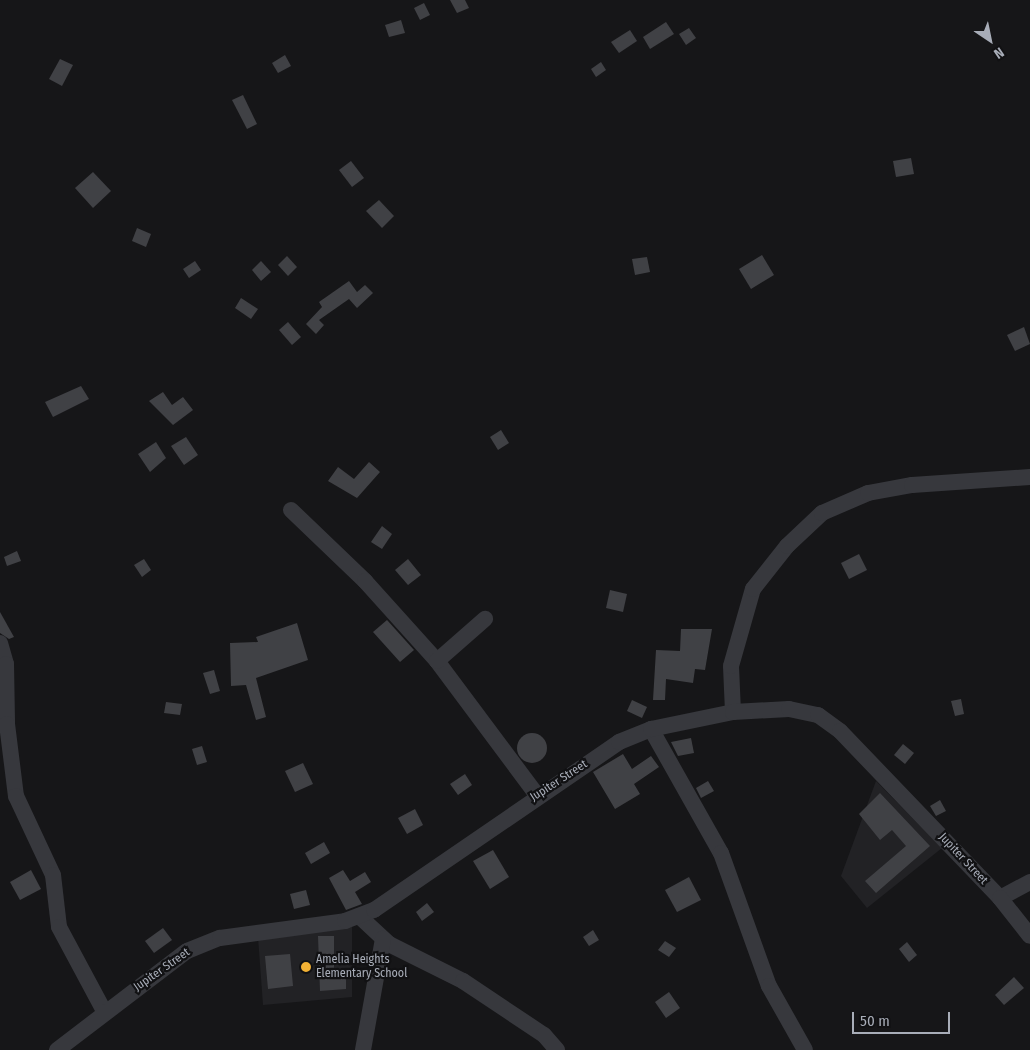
<!DOCTYPE html>
<style>
body{margin:0}
#map{position:relative;width:1030px;height:1050px;overflow:hidden;background:#161618;font-family:"Fira Sans Condensed",sans-serif}
div>[style]{position:absolute}
.built>*{inset:0;background:#222225}
.building>*{inset:0;background:#404145}
.round{border-radius:50%}
.minor>*{height:16px;margin:-8px;padding:0 8px;transform-origin:8px;border-radius:8px;background:#37383d}
.dots>*{width:14px;height:14px;translate:-50% -50%;box-sizing:border-box;border:2px solid #111113;border-radius:50%}
span{translate:-50% -50%;white-space:nowrap;text-align:center;line-height:1.15;-webkit-text-stroke:4.5px #111113;paint-order:stroke}
.street-label{font-size:12px;color:#a8adb8}
.poi-label{font-size:12px;color:#a8adb8}
.left{translate:0 -50%;text-align:left}
.north{position:absolute;left:965px;top:15px;width:50px;height:50px;-webkit-text-stroke:4px #111113;paint-order:stroke;rotate:146deg;font-size:14px;font-weight:700;line-height:20px;text-align:center;color:#a8adb8}
.north::after{content:'';display:block;margin:auto;width:18px;height:22px;background:#a8adb8;clip-path:polygon(50% 0,100% 100%,50% 72%,0 100%)}
.scale{position:absolute;left:852px;top:1012px;width:98px;height:22px;box-sizing:border-box;border:2px solid #a8adb8;border-top:0;padding-left:6px;font-size:15px;line-height:18px;white-space:nowrap;color:#a8adb8;-webkit-text-stroke:4px #111113;paint-order:stroke}
</style>
<div id="map">
<div class="built">
<i style="clip-path:polygon(876px 781px,942px 848px,867px 908px,841px 876px)"></i>
<i style="clip-path:polygon(352px 926px,352px 997px,263px 1005px,258px 937px)"></i>
</div>
<div class="building">
<i style="clip-path:polygon(450px 0,465px 0,469px 8px,457px 13px)"></i>
<i style="clip-path:polygon(424px 3px,430px 15px,420px 20px,414px 8px)"></i>
<i style="clip-path:polygon(401px 20px,405px 33px,389px 37px,385px 25px)"></i>
<i style="clip-path:polygon(666px 22px,674px 34px,650px 49px,643px 37px)"></i>
<i style="clip-path:polygon(689px 28px,696px 38px,686px 45px,679px 34px)"></i>
<i style="clip-path:polygon(630px 30px,637px 41px,619px 53px,611px 42px)"></i>
<i style="clip-path:polygon(285px 55px,291px 66px,278px 73px,272px 63px)"></i>
<i style="clip-path:polygon(60px 59px,73px 65px,62px 86px,49px 79px)"></i>
<i style="clip-path:polygon(601px 62px,606px 70px,596px 77px,591px 69px)"></i>
<i style="clip-path:polygon(243px 95px,257px 124px,247px 129px,232px 100px)"></i>
<i style="clip-path:polygon(911px 158px,914px 174px,896px 177px,893px 161px)"></i>
<i style="clip-path:polygon(351px 161px,364px 178px,352px 187px,339px 170px)"></i>
<i style="clip-path:polygon(93px 172px,111px 191px,93px 208px,75px 188px)"></i>
<i style="clip-path:polygon(379px 200px,394px 216px,382px 228px,366px 211px)"></i>
<i style="clip-path:polygon(137px 228px,151px 234px,146px 247px,132px 241px)"></i>
<i style="clip-path:polygon(762px 255px,774px 275px,751px 289px,739px 269px)"></i>
<i style="clip-path:polygon(287px 256px,297px 267px,288px 276px,278px 265px)"></i>
<i style="clip-path:polygon(647px 257px,650px 272px,635px 275px,632px 259px)"></i>
<i style="clip-path:polygon(195px 261px,201px 270px,189px 278px,183px 269px)"></i>
<i style="clip-path:polygon(261px 261px,271px 272px,261px 281px,252px 270px)"></i>
<i style="clip-path:polygon(349px 281px,357px 292px,365px 285px,373px 293px,357px 308px,349px 299px,319px 320px,324px 325px,316px 334px,306px 324px,322px 307px,319px 302px)"></i>
<i style="clip-path:polygon(241px 298px,258px 309px,251px 319px,235px 308px)"></i>
<i style="clip-path:polygon(288px 322px,301px 337px,292px 345px,279px 330px)"></i>
<i style="clip-path:polygon(1024px 327px,1030px 344px,1015px 351px,1007px 335px)"></i>
<i style="clip-path:polygon(81px 386px,89px 399px,53px 417px,45px 402px)"></i>
<i style="clip-path:polygon(163px 392px,172px 405px,183px 397px,193px 410px,173px 425px,149px 401px)"></i>
<i style="clip-path:polygon(501px 430px,509px 443px,498px 450px,490px 437px)"></i>
<i style="clip-path:polygon(186px 437px,198px 455px,184px 465px,171px 446px)"></i>
<i style="clip-path:polygon(156px 442px,166px 458px,150px 472px,138px 454px)"></i>
<i style="clip-path:polygon(369px 462px,380px 472px,357px 498px,328px 481px,338px 467px,354px 479px)"></i>
<i style="clip-path:polygon(382px 526px,392px 534px,382px 549px,371px 542px)"></i>
<i style="clip-path:polygon(17px 551px,21px 561px,7px 566px,4px 557px)"></i>
<i style="clip-path:polygon(859px 554px,867px 570px,849px 579px,841px 563px)"></i>
<i style="clip-path:polygon(144px 559px,151px 570px,142px 577px,134px 565px)"></i>
<i style="clip-path:polygon(408px 559px,421px 575px,408px 585px,395px 570px)"></i>
<i style="clip-path:polygon(610px 590px,627px 594px,623px 612px,606px 608px)"></i>
<i style="clip-path:polygon(0 612px,14px 637px,9px 639px,0 633px)"></i>
<i style="clip-path:polygon(387px 620px,414px 650px,400px 662px,373px 632px)"></i>
<i style="clip-path:polygon(297px 623px,308px 660px,256px 678px,266px 717px,256px 720px,246px 685px,231px 686px,230px 643px,258px 642px,256px 637px)"></i>
<i style="clip-path:polygon(681px 629px,712px 629px,705px 670px,695px 669px,693px 683px,666px 679px,665px 700px,653px 700px,656px 650px,680px 651px)"></i>
<i style="clip-path:polygon(214px 670px,220px 691px,210px 694px,203px 673px)"></i>
<i style="clip-path:polygon(961px 699px,964px 714px,955px 716px,951px 701px)"></i>
<i style="clip-path:polygon(632px 700px,647px 707px,642px 718px,627px 711px)"></i>
<i style="clip-path:polygon(166px 702px,182px 704px,180px 715px,164px 713px)"></i>
<i class="round" style="left:517px;top:733px;width:30px;height:30px"></i>
<i style="clip-path:polygon(691px 738px,694px 753px,678px 756px,671px 742px)"></i>
<i style="clip-path:polygon(903px 744px,914px 753px,905px 764px,894px 755px)"></i>
<i style="clip-path:polygon(202px 746px,207px 762px,197px 765px,192px 749px)"></i>
<i style="clip-path:polygon(623px 754px,632px 769px,651px 756px,659px 767px,634px 784px,640px 794px,615px 809px,593px 772px)"></i>
<i style="clip-path:polygon(303px 763px,313px 784px,295px 792px,285px 771px)"></i>
<i style="clip-path:polygon(465px 774px,472px 785px,458px 795px,450px 784px)"></i>
<i style="clip-path:polygon(708px 781px,714px 791px,701px 798px,696px 788px)"></i>
<i style="clip-path:polygon(880px 793px,930px 846px,876px 893px,865px 881px,906px 846px,892px 830px,880px 840px,859px 814px)"></i>
<i style="clip-path:polygon(940px 800px,946px 811px,936px 816px,930px 806px)"></i>
<i style="clip-path:polygon(415px 809px,423px 825px,407px 834px,398px 818px)"></i>
<i style="clip-path:polygon(324px 842px,330px 853px,311px 864px,305px 853px)"></i>
<i style="clip-path:polygon(493px 850px,509px 877px,490px 889px,473px 861px)"></i>
<i style="clip-path:polygon(31px 870px,41px 889px,20px 900px,10px 882px)"></i>
<i style="clip-path:polygon(343px 870px,350px 881px,365px 872px,371px 882px,355px 892px,362px 904px,346px 910px,329px 878px)"></i>
<i style="clip-path:polygon(689px 877px,701px 900px,677px 912px,665px 890px)"></i>
<i style="clip-path:polygon(306px 890px,310px 905px,294px 909px,290px 894px)"></i>
<i style="clip-path:polygon(427px 903px,434px 912px,422px 921px,416px 912px)"></i>
<i style="clip-path:polygon(163px 928px,172px 940px,154px 953px,145px 941px)"></i>
<i style="clip-path:polygon(593px 930px,599px 940px,589px 946px,583px 937px)"></i>
<i style="clip-path:polygon(318px 936px,334px 936px,334px 977px,346px 976px,346px 989px,320px 991px)"></i>
<i style="clip-path:polygon(665px 941px,676px 948px,669px 957px,658px 950px)"></i>
<i style="clip-path:polygon(907px 942px,917px 955px,909px 962px,899px 949px)"></i>
<i style="clip-path:polygon(290px 954px,293px 986px,268px 989px,265px 956px)"></i>
<i style="clip-path:polygon(1014px 977px,1024px 988px,1004px 1005px,995px 995px)"></i>
<i style="clip-path:polygon(669px 992px,680px 1008px,666px 1018px,655px 1002px)"></i>
</div>
<div class="minor">
<i style="left:291px;top:510px;width:103px;rotate:43.8deg"></i>
<i style="left:365px;top:581px;width:108px;rotate:48deg"></i>
<i style="left:437px;top:661px;width:167px;rotate:53.3deg"></i>
<i style="left:0;top:643px;width:22px;rotate:74deg"></i>
<i style="left:6px;top:664px;width:60px;rotate:89deg"></i>
<i style="left:7px;top:724px;width:73px;rotate:82.9deg"></i>
<i style="left:16px;top:796px;width:87px;rotate:64.9deg"></i>
<i style="left:53px;top:875px;width:52px;rotate:83.4deg"></i>
<i style="left:59px;top:927px;width:95px;rotate:61.8deg"></i>
<i style="left:437px;top:661px;width:64px;rotate:-41.2deg"></i>
<i style="left:733px;top:712px;width:46px;rotate:-92.5deg"></i>
<i style="left:731px;top:666px;width:80px;rotate:-74.1deg"></i>
<i style="left:753px;top:589px;width:55px;rotate:-51.7deg"></i>
<i style="left:787px;top:546px;width:48px;rotate:-43.3deg"></i>
<i style="left:822px;top:513px;width:50px;rotate:-23.5deg"></i>
<i style="left:868px;top:493px;width:45px;rotate:-10.3deg"></i>
<i style="left:912px;top:485px;width:118px;rotate:-3.9deg"></i>
<i style="left:651px;top:729px;width:142px;rotate:60.6deg"></i>
<i style="left:721px;top:853px;width:141px;rotate:70.2deg"></i>
<i style="left:769px;top:986px;width:73px;rotate:60.6deg"></i>
<i style="left:1000px;top:898px;width:34px;rotate:-28deg"></i>
<i style="left:359px;top:916px;width:41px;rotate:43deg"></i>
<i style="left:389px;top:944px;width:83px;rotate:26.6deg"></i>
<i style="left:463px;top:981px;width:97px;rotate:33.7deg"></i>
<i style="left:544px;top:1035px;width:20px;rotate:49deg"></i>
<i style="left:57px;top:1050px;width:163px;rotate:-37.3deg"></i>
<i style="left:187px;top:951px;width:35px;rotate:-22deg"></i>
<i style="left:220px;top:938px;width:126px;rotate:-7.7deg"></i>
<i style="left:345px;top:921px;width:31px;rotate:-21deg"></i>
<i style="left:374px;top:910px;width:297px;rotate:-34.4deg"></i>
<i style="left:619px;top:742px;width:35px;rotate:-22deg"></i>
<i style="left:651px;top:729px;width:84px;rotate:-11.7deg"></i>
<i style="left:733px;top:712px;width:56px;rotate:-3.1deg"></i>
<i style="left:789px;top:709px;width:30px;rotate:12deg"></i>
<i style="left:818px;top:715px;width:27px;rotate:36deg"></i>
<i style="left:840px;top:731px;width:231px;rotate:46.2deg"></i>
<i style="left:1000px;top:898px;width:48px;rotate:51.7deg"></i>
<i style="left:363px;top:1050px;width:113px;rotate:-79.8deg"></i>
</div>
<div class="dots">
<i style="left:306px;top:967px;background:#f2b134"></i>
</div>
<div class="street-label">
<span style="left:559px;top:781px;rotate:-33deg">Jupiter Street</span>
<span style="left:963px;top:859px;rotate:47deg">Jupiter Street</span>
<span style="left:162px;top:970px;rotate:-35deg">Jupiter Street</span>
</div>
<div class="poi-label">
<span class="left" style="left:316px;top:967px">Amelia Heights<br>Elementary School</span>
</div>
<div class="north">N</div>
<div class="scale">50 m</div>
</div>
